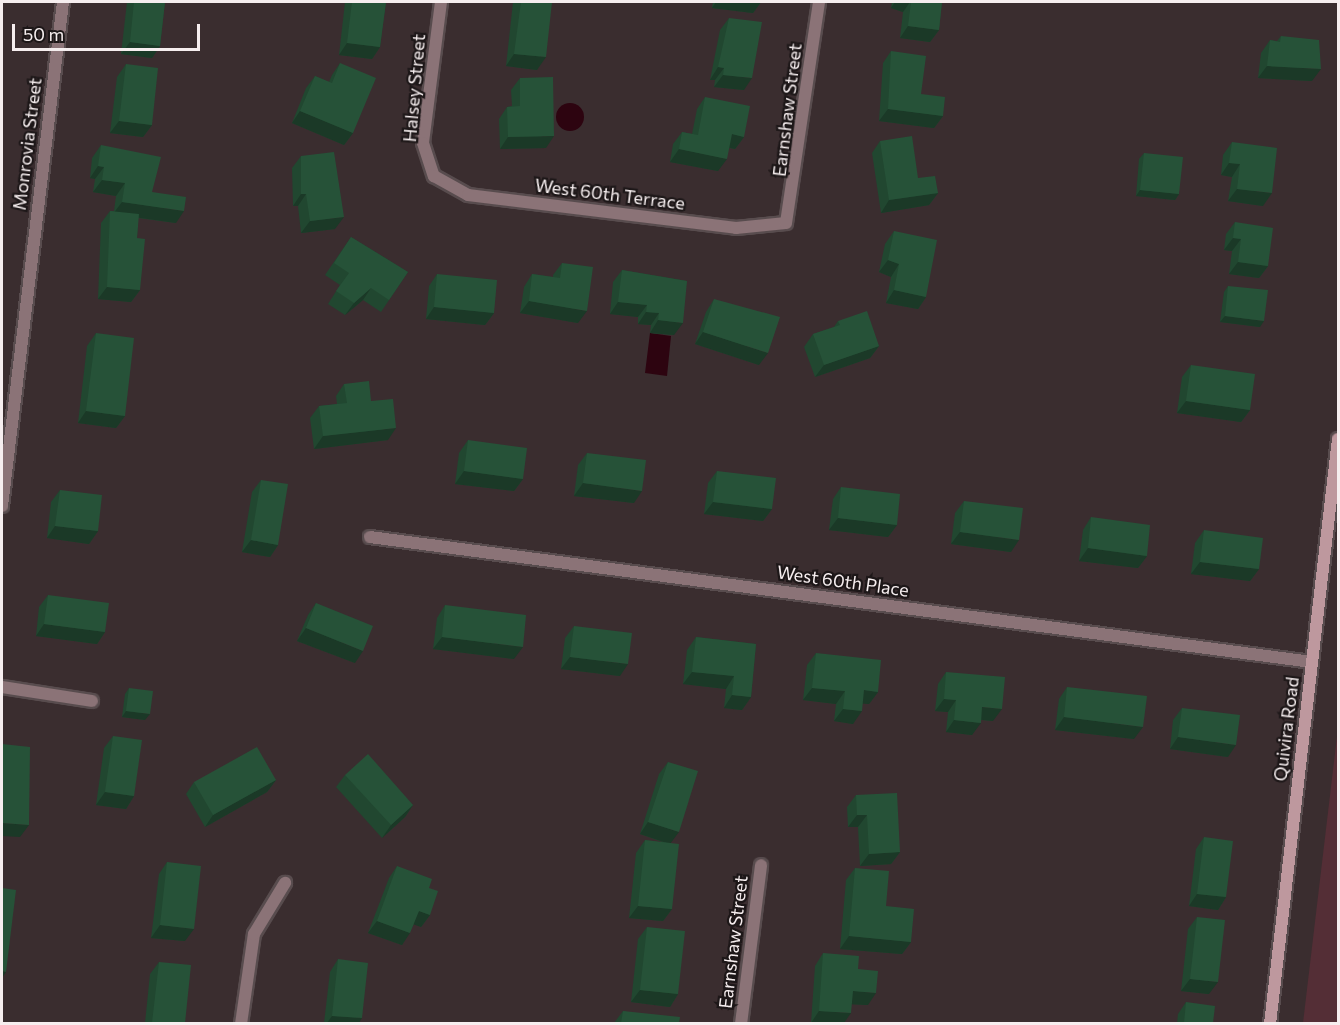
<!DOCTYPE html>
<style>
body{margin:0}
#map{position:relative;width:1340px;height:1025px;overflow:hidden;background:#3a2d2f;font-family:Commissioner,sans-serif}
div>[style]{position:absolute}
.green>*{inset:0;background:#542e36}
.water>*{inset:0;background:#2d0410}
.round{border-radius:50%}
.roads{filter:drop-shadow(2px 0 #584c4e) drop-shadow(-2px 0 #584c4e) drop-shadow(0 2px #584c4e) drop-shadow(0 -2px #584c4e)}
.street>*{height:12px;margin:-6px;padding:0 6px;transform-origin:6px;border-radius:6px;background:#8b7377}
.secondary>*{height:12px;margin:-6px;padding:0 6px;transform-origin:6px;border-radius:6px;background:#be989e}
.wall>*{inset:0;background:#214730}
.shaded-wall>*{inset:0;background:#1b3927}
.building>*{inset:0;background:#265238}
span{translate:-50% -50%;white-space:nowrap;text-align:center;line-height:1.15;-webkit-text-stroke:4.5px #1d1718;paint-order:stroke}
.street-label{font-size:18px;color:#f6eeef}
.frame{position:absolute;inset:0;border:3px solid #f6eeef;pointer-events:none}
.scale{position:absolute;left:12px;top:24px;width:188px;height:27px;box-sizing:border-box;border:3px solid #f6eeef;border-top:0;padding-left:8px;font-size:18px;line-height:21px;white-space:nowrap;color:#f6eeef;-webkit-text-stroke:4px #1d1718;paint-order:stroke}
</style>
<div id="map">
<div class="green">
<i style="clip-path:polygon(1338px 728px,1338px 1023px,1303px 1023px)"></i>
</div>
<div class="water">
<i class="round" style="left:556px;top:103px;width:28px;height:28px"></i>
<i style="clip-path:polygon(650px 333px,671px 336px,667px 376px,645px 373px)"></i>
</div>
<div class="roads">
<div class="street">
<i style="left:441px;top:2px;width:142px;rotate:97.3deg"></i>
<i style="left:423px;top:143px;width:35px;rotate:72deg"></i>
<i style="left:434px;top:176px;width:39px;rotate:29deg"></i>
<i style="left:468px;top:195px;width:270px;rotate:7deg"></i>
<i style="left:736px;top:228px;width:50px;rotate:-5.7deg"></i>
<i style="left:786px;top:223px;width:223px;rotate:-81.5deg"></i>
<i style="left:2px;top:506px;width:508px;rotate:-83.1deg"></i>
<i style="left:370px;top:537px;width:950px;rotate:7.56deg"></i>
<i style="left:2px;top:687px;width:91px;rotate:8.8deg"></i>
<i style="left:241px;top:1024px;width:91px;rotate:-81.8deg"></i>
<i style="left:254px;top:934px;width:60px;rotate:-58.7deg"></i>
<i style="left:741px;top:1024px;width:160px;rotate:-82.8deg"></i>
</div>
<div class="secondary">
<i style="left:1270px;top:1024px;width:589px;rotate:-83.37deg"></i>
</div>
</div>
<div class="wall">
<i style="clip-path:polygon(127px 2px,165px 2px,160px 46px,152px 58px,121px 54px)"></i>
<i style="clip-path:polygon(345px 2px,386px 2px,380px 47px,372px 59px,339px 55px)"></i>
<i style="clip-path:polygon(513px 2px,552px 2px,537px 70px,506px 66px)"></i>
<i style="clip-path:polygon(713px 2px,761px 2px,753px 13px,712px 8px)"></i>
<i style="clip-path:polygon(892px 2px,942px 2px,939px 30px,930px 42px,900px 38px,903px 12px,891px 8px)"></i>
<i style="clip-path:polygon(729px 18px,744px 90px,714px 87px,715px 80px,710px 80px,720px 30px)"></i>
<i style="clip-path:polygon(1281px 36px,1312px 81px,1258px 78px,1261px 53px,1270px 40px,1277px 41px)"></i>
<i style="clip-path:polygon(891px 51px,921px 94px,943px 116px,934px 128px,879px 121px,883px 63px)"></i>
<i style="clip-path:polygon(340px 63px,353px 133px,344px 145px,292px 123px,306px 88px,315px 76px,329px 82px,332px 75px)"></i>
<i style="clip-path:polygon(126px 64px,152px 125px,143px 137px,110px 133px,117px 77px)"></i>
<i style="clip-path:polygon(520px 78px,546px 148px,500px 149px,499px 119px,507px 107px,512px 106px,511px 90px)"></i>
<i style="clip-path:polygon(705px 97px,744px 137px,735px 149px,729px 148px,718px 171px,670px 162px,673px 144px,682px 132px,692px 134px,697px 109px)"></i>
<i style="clip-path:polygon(880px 141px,918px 178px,938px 193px,929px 205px,881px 213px,872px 153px)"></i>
<i style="clip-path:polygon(1232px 142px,1263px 206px,1228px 201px,1232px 177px,1221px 175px,1223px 155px)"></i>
<i style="clip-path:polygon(101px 145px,152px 192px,176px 223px,138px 218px,137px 238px,140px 290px,131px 302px,98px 299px,101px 223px,110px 211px,114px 211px,116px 196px,93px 192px,95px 179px,90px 178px,92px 158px)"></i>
<i style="clip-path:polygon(1144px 153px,1179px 194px,1175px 200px,1136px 196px,1139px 159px)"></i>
<i style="clip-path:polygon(301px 156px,335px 229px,301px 233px,298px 206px,293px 206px,292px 168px)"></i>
<i style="clip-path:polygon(1235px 222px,1268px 266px,1259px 278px,1229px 274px,1232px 251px,1224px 250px,1226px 234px)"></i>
<i style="clip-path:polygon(894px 231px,926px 297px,918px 309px,886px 303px,891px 277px,879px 272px,885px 244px)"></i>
<i style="clip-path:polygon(351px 237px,408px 272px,381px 312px,363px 300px,345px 315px,328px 304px,340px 285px,325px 275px)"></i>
<i style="clip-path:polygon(562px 263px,578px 323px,520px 313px,524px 287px,532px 274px,553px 277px,553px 275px)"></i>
<i style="clip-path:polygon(622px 270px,687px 281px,674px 335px,650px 333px,651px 325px,638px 324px,638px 317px,610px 314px,613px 282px)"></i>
<i style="clip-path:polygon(437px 274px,494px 313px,485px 325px,426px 319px,429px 286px)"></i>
<i style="clip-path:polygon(1228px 286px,1260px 327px,1220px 322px,1224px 292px)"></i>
<i style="clip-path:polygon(714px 299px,759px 365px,695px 344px,706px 312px)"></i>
<i style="clip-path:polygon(838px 321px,879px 346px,870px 358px,815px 377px,804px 347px,813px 334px,834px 327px)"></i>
<i style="clip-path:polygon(96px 333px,125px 416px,116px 428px,78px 423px,87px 346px)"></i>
<i style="clip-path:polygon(1191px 365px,1250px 410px,1241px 422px,1177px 413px,1182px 377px)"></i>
<i style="clip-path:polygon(344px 384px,371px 401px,388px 440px,314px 449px,310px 418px,319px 406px,337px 404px,336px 396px)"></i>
<i style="clip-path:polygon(468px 440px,523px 479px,514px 491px,455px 484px,459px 453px)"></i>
<i style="clip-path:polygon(587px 453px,634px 503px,574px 496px,578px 465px)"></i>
<i style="clip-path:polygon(717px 471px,772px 509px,763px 521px,704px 514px,708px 483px)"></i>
<i style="clip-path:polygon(261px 480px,278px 545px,270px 557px,242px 552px,252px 492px)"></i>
<i style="clip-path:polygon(841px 487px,897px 525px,888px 537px,829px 530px,833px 499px)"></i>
<i style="clip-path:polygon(60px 490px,98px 531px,89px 544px,47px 538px,51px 502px)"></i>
<i style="clip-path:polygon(964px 501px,1011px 552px,951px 544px,955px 513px)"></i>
<i style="clip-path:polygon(1091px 517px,1147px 556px,1138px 568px,1079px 561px,1083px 530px)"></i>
<i style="clip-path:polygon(1204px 530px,1259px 569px,1250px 581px,1191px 574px,1195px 543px)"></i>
<i style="clip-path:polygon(48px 595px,105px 632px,97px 644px,36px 636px,39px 607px)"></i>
<i style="clip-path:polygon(316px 603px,355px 663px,297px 641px,308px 615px)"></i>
<i style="clip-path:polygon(445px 605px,514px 659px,433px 649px,437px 618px)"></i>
<i style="clip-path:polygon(574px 626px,620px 676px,561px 669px,565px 638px)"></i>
<i style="clip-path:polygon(696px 637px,756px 644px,751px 697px,742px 710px,724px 708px,726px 689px,683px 684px,687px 650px)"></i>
<i style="clip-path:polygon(816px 653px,878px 692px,869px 704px,863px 703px,853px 724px,834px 721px,836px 704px,803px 700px,807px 665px)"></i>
<i style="clip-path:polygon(946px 672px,993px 721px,981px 720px,972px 735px,946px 732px,948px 712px,935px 711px,938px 684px)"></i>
<i style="clip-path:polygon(1067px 687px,1134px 739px,1055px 730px,1059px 699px)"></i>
<i style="clip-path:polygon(129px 688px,145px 720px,122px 717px,125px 694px)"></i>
<i style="clip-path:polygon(1182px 708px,1228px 757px,1170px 749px,1173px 720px)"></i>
<i style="clip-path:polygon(113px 736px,134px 796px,126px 809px,96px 805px,104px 748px)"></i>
<i style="clip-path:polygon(668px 762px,672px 909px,663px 921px,629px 918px,636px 853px,645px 840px,665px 843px,640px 834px,659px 774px)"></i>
<i style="clip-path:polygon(345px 775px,413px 805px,405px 817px,382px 838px,336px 787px)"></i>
<i style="clip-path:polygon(276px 780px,267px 792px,205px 827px,186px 794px,194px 782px)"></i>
<i style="clip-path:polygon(856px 795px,900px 852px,891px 864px,860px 866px,858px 827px,848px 827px,847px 807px)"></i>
<i style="clip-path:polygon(1204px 837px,1226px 897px,1218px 910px,1189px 906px,1196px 849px)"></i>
<i style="clip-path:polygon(167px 862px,185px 941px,151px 938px,159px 874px)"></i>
<i style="clip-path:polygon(397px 866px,429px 888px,430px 915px,421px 927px,414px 924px,402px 945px,368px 933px,389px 878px)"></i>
<i style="clip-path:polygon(855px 868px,886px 906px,911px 942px,902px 954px,840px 949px,846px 880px)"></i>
<i style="clip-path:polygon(1197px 917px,1209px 994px,1181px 991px,1188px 929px)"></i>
<i style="clip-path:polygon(647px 927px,678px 994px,670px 1007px,631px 1002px,638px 939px)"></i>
<i style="clip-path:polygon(823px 953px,858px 969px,868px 1005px,852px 1004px,811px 1023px,815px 966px)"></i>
<i style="clip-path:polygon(338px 959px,359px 1023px,324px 1023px,330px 972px)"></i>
<i style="clip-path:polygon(159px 962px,185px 1023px,145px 1023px,150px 974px)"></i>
<i style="clip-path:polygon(1186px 1002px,1213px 1023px,1177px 1023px,1178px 1014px)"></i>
<i style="clip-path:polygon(623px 1011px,679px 1023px,614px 1023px)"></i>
</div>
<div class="shaded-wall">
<i style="clip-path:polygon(716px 2px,761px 2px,753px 13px,712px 8px)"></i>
<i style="clip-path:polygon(895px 2px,910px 2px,903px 12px,891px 8px)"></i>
<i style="clip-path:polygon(908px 26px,939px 30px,930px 42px,900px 38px)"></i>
<i style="clip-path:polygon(130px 42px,160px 46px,152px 58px,121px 54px)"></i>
<i style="clip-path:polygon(347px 43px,380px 47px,372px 59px,339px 55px)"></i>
<i style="clip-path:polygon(514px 54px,546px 57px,537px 70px,506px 66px)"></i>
<i style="clip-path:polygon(1267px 66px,1321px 69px,1312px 81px,1258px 78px)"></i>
<i style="clip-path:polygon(718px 67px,724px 68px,715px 80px,710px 80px)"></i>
<i style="clip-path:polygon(723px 75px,752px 78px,744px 90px,714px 87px)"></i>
<i style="clip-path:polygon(888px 109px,943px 116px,934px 128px,879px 121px)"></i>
<i style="clip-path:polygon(300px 111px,353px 133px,344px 145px,292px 123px)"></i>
<i style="clip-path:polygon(119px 121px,152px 125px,143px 137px,110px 133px)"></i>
<i style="clip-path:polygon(732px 134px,744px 137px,735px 149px,723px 146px)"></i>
<i style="clip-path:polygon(554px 136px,546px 148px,500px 149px,508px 137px)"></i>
<i style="clip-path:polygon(679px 149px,727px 159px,718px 171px,670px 162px)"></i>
<i style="clip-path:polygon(1229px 163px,1240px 164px,1232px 177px,1221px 175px)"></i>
<i style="clip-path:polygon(98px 166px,104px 167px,95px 179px,90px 178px)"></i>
<i style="clip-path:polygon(102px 180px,125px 183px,116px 196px,93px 192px)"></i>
<i style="clip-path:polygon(1237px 189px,1272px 193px,1263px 206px,1228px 201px)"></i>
<i style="clip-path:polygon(1140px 190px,1179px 194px,1175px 200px,1136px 196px)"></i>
<i style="clip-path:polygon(938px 193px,929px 205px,881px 213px,889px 200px)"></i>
<i style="clip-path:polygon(301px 194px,306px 194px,298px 206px,293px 206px)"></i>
<i style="clip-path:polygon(122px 202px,184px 211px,176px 223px,113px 214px)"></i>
<i style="clip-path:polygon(344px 217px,335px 229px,301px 233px,310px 221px)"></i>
<i style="clip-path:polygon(1233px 238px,1241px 239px,1232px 251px,1224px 250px)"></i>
<i style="clip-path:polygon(888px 260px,899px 264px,891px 277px,879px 272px)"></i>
<i style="clip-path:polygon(1238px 262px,1268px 266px,1259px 278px,1229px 274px)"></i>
<i style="clip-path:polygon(107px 287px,140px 290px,131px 302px,98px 299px)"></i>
<i style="clip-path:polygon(371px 288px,363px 300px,345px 315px,354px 303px)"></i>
<i style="clip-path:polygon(894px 290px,926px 297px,918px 309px,886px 303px)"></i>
<i style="clip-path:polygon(529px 301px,587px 311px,578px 323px,520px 313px)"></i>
<i style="clip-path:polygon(618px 302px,647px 305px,638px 317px,610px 314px)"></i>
<i style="clip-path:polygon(434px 307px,494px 313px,485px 325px,426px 319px)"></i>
<i style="clip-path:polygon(646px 312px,659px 313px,651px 325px,638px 324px)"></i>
<i style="clip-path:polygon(1225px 316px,1264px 321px,1260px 327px,1220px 322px)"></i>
<i style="clip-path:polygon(658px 320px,683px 323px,674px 335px,650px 333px)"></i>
<i style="clip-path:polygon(703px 332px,768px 353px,759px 365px,695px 344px)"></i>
<i style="clip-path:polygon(879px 346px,870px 358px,815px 377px,824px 365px)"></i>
<i style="clip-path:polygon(1186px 401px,1250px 410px,1241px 422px,1177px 413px)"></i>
<i style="clip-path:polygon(86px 411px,125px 416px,116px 428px,78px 423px)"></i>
<i style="clip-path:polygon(396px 428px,388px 440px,314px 449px,323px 436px)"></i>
<i style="clip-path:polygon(464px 471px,523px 479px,514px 491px,455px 484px)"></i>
<i style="clip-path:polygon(583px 483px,642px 491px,634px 503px,574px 496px)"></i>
<i style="clip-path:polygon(713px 502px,772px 509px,763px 521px,704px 514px)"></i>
<i style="clip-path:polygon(838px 518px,897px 525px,888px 537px,829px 530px)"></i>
<i style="clip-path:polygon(55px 526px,98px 531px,89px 544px,47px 538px)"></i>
<i style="clip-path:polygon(960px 532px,1019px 540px,1011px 552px,951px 544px)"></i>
<i style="clip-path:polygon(251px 540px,278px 545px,270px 557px,242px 552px)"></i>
<i style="clip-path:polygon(1088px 548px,1147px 556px,1138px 568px,1079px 561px)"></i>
<i style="clip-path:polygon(1200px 562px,1259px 569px,1250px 581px,1191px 574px)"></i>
<i style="clip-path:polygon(44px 624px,105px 632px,97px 644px,36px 636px)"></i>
<i style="clip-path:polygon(306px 628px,363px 651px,355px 663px,297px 641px)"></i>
<i style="clip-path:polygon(442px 637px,523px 647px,514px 659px,433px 649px)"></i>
<i style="clip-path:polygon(570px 657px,628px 664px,620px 676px,561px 669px)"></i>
<i style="clip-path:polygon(692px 672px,734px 676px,726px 689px,683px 684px)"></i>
<i style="clip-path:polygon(812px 688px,845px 691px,836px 704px,803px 700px)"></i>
<i style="clip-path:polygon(864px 690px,878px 692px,869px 704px,855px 703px)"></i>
<i style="clip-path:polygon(732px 695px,751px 697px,742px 710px,724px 708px)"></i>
<i style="clip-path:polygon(944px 699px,956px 700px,948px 712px,935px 711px)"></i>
<i style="clip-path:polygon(982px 707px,1002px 709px,993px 721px,974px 719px)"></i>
<i style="clip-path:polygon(843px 709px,862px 711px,853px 724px,834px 721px)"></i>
<i style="clip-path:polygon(126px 711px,150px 714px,145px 720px,122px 717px)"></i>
<i style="clip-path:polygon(1064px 717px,1143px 727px,1134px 739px,1055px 730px)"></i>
<i style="clip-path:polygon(954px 720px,981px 723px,972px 735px,946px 732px)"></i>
<i style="clip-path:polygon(1178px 737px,1236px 745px,1228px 757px,1170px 749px)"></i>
<i style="clip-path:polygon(276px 780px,267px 792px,205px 827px,213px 815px)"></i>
<i style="clip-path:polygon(105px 792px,134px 796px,126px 809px,96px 805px)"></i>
<i style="clip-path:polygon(413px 805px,405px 817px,382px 838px,391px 825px)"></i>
<i style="clip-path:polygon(857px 815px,867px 815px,858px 827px,848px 827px)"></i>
<i style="clip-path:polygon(648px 822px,679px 832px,670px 844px,640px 834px)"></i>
<i style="clip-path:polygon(2px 823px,29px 825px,20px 837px,2px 836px)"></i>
<i style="clip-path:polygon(900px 852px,891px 864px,860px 866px,869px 854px)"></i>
<i style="clip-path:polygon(1197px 894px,1226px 897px,1218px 910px,1189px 906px)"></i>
<i style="clip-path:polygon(638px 906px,672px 909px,663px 921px,629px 918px)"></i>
<i style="clip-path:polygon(419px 911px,430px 915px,421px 927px,410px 923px)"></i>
<i style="clip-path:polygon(377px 921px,410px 933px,402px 945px,368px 933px)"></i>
<i style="clip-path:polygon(160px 925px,194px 929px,185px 941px,151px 938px)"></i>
<i style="clip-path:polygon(849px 936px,911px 942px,902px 954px,840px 949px)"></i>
<i style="clip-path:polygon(2px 971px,6px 972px,2px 978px)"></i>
<i style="clip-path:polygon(1190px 979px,1218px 982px,1209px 994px,1181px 991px)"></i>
<i style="clip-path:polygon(640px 990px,678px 994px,670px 1007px,631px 1002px)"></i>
<i style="clip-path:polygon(853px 991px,876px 993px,868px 1005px,845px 1004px)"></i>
<i style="clip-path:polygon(819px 1011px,851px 1013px,844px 1023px,811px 1023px)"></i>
<i style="clip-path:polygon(332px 1016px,362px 1018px,359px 1023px,327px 1023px)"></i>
</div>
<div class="building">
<i style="clip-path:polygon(134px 2px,165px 2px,160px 46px,130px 42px)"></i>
<i style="clip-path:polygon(352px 2px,386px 2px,380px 47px,347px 43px)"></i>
<i style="clip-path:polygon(521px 2px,552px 2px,546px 57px,514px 54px)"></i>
<i style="clip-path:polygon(911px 2px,942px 2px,939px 30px,908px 26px)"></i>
<i style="clip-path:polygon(729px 18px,762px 22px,752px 78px,723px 75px,724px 68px,718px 67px)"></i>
<i style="clip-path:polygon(1281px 36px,1319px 40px,1321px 69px,1267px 66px,1270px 40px,1280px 42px)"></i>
<i style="clip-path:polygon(891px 51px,926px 56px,921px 94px,945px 97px,943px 116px,888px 109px)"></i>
<i style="clip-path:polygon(340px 63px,376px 78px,353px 133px,300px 111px,315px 76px,332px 83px)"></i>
<i style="clip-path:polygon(126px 64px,158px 68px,152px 125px,119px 121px)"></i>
<i style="clip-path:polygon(553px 77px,554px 136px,508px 137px,507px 107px,520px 106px,520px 78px)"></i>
<i style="clip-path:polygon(705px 97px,750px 106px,744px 137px,732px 134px,727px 159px,679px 149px,682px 132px,698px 135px)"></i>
<i style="clip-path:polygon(912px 136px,918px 178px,935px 176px,938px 193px,889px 200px,880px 141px)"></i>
<i style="clip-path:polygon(1232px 142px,1277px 148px,1272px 193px,1237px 189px,1240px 164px,1229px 163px)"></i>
<i style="clip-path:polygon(101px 145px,161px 157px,152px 192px,186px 197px,184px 211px,122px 202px,125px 183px,102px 180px,104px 167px,98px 166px)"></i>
<i style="clip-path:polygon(334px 152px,344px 217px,310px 221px,306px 194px,301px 194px,301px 156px)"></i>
<i style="clip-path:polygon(1144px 153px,1183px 157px,1179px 194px,1140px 190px)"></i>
<i style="clip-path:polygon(110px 211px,139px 214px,137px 238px,145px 239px,140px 290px,107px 287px)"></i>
<i style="clip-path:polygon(1235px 222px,1273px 228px,1268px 266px,1238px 262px,1241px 239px,1233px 238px)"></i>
<i style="clip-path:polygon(894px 231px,937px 240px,926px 297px,894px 290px,899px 264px,888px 260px)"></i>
<i style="clip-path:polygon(351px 237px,408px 272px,389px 300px,371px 288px,354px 303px,336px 291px,349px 273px,334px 263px)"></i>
<i style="clip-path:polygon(562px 263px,593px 267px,587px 311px,529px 301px,532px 274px,560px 278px)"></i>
<i style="clip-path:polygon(622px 270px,687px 281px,683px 323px,658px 320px,659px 313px,646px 312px,647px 305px,618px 302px)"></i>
<i style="clip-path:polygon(437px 274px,497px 280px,494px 313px,434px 307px)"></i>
<i style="clip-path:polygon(1228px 286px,1268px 290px,1264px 321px,1225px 316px)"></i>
<i style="clip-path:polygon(714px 299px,780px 317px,768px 353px,703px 332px)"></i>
<i style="clip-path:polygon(867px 311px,879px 346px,824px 365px,813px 334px,840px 325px,838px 321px)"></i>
<i style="clip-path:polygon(96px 333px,134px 338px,125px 416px,86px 411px)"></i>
<i style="clip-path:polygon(1191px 365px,1255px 374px,1250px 410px,1186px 401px)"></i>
<i style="clip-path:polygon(369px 381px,371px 401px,393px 399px,396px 428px,323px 436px,319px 406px,347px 403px,344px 384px)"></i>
<i style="clip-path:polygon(468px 440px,527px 448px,523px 479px,464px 471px)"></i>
<i style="clip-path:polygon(587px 453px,646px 460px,642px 491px,583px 483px)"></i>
<i style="clip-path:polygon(717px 471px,776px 478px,772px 509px,713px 502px)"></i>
<i style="clip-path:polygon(261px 480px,288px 484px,278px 545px,251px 540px)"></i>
<i style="clip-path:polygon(841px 487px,900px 494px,897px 525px,838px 518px)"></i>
<i style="clip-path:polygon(60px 490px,102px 495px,98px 531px,55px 526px)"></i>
<i style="clip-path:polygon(964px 501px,1023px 508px,1019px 540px,960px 532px)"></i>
<i style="clip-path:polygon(1091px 517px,1150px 525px,1147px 556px,1088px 548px)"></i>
<i style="clip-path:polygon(1204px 530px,1263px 538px,1259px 569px,1200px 562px)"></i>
<i style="clip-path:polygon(48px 595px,109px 603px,105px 632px,44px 624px)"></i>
<i style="clip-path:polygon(316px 603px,373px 626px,363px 651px,306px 628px)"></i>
<i style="clip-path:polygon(445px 605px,526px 615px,523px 647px,442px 637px)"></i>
<i style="clip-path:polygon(574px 626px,632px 633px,628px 664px,570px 657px)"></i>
<i style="clip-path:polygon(696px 637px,756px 644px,751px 697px,732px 695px,734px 676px,692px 672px)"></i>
<i style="clip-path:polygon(816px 653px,881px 660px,878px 692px,864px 690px,862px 711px,843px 709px,845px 691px,812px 688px)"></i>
<i style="clip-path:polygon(946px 672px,1005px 677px,1002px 709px,982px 707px,981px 723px,954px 720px,956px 700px,944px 699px)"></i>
<i style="clip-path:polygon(1067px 687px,1147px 696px,1143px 727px,1064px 717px)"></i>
<i style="clip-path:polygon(129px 688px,153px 691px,150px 714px,126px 711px)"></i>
<i style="clip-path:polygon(1182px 708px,1240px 715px,1236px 745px,1178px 737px)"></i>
<i style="clip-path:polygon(113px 736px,142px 740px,134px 796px,105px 792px)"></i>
<i style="clip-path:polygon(2px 744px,30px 747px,29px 825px,2px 823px)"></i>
<i style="clip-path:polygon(257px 747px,276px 780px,213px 815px,194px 782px)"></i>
<i style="clip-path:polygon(368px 754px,413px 805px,391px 825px,345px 775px)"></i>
<i style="clip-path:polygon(668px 762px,698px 771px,679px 832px,648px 822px)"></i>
<i style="clip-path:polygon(897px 793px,900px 852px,869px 854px,867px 815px,857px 815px,856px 795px)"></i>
<i style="clip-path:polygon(1204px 837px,1233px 841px,1226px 897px,1197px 894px)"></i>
<i style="clip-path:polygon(645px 840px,679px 844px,672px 909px,638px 906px)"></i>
<i style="clip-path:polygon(167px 862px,201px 866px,194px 929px,160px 925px)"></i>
<i style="clip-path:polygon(397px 866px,432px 879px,429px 888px,438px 891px,430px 915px,419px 911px,410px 933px,377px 921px)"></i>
<i style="clip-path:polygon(855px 868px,889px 871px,886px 906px,914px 909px,911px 942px,849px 936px)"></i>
<i style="clip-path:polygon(2px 888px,16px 890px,6px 972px,2px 971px)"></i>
<i style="clip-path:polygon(1197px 917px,1225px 920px,1218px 982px,1190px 979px)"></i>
<i style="clip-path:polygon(647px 927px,685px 931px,678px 994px,640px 990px)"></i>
<i style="clip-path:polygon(823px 953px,859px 956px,858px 969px,878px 971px,876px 993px,853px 991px,851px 1013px,819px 1011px)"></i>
<i style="clip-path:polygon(338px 959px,368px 963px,362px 1018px,332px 1016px)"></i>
<i style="clip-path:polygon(159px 962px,191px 965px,185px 1023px,152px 1023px)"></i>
<i style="clip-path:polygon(1186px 1002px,1215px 1006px,1213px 1023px,1184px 1023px)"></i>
<i style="clip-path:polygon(623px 1011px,680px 1017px,679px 1023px,621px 1023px)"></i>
</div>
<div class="street-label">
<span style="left:414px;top:88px;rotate:-85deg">Halsey Street</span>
<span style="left:787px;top:110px;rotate:-83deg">Earnshaw Street</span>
<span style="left:27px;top:144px;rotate:-83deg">Monrovia Street</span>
<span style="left:610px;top:194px;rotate:7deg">West 60th Terrace</span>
<span style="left:843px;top:581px;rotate:8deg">West 60th Place</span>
<span style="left:1286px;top:729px;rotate:-83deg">Quivira Road</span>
<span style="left:733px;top:942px;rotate:-83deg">Earnshaw Street</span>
</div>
<div class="frame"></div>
<div class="scale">50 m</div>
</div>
